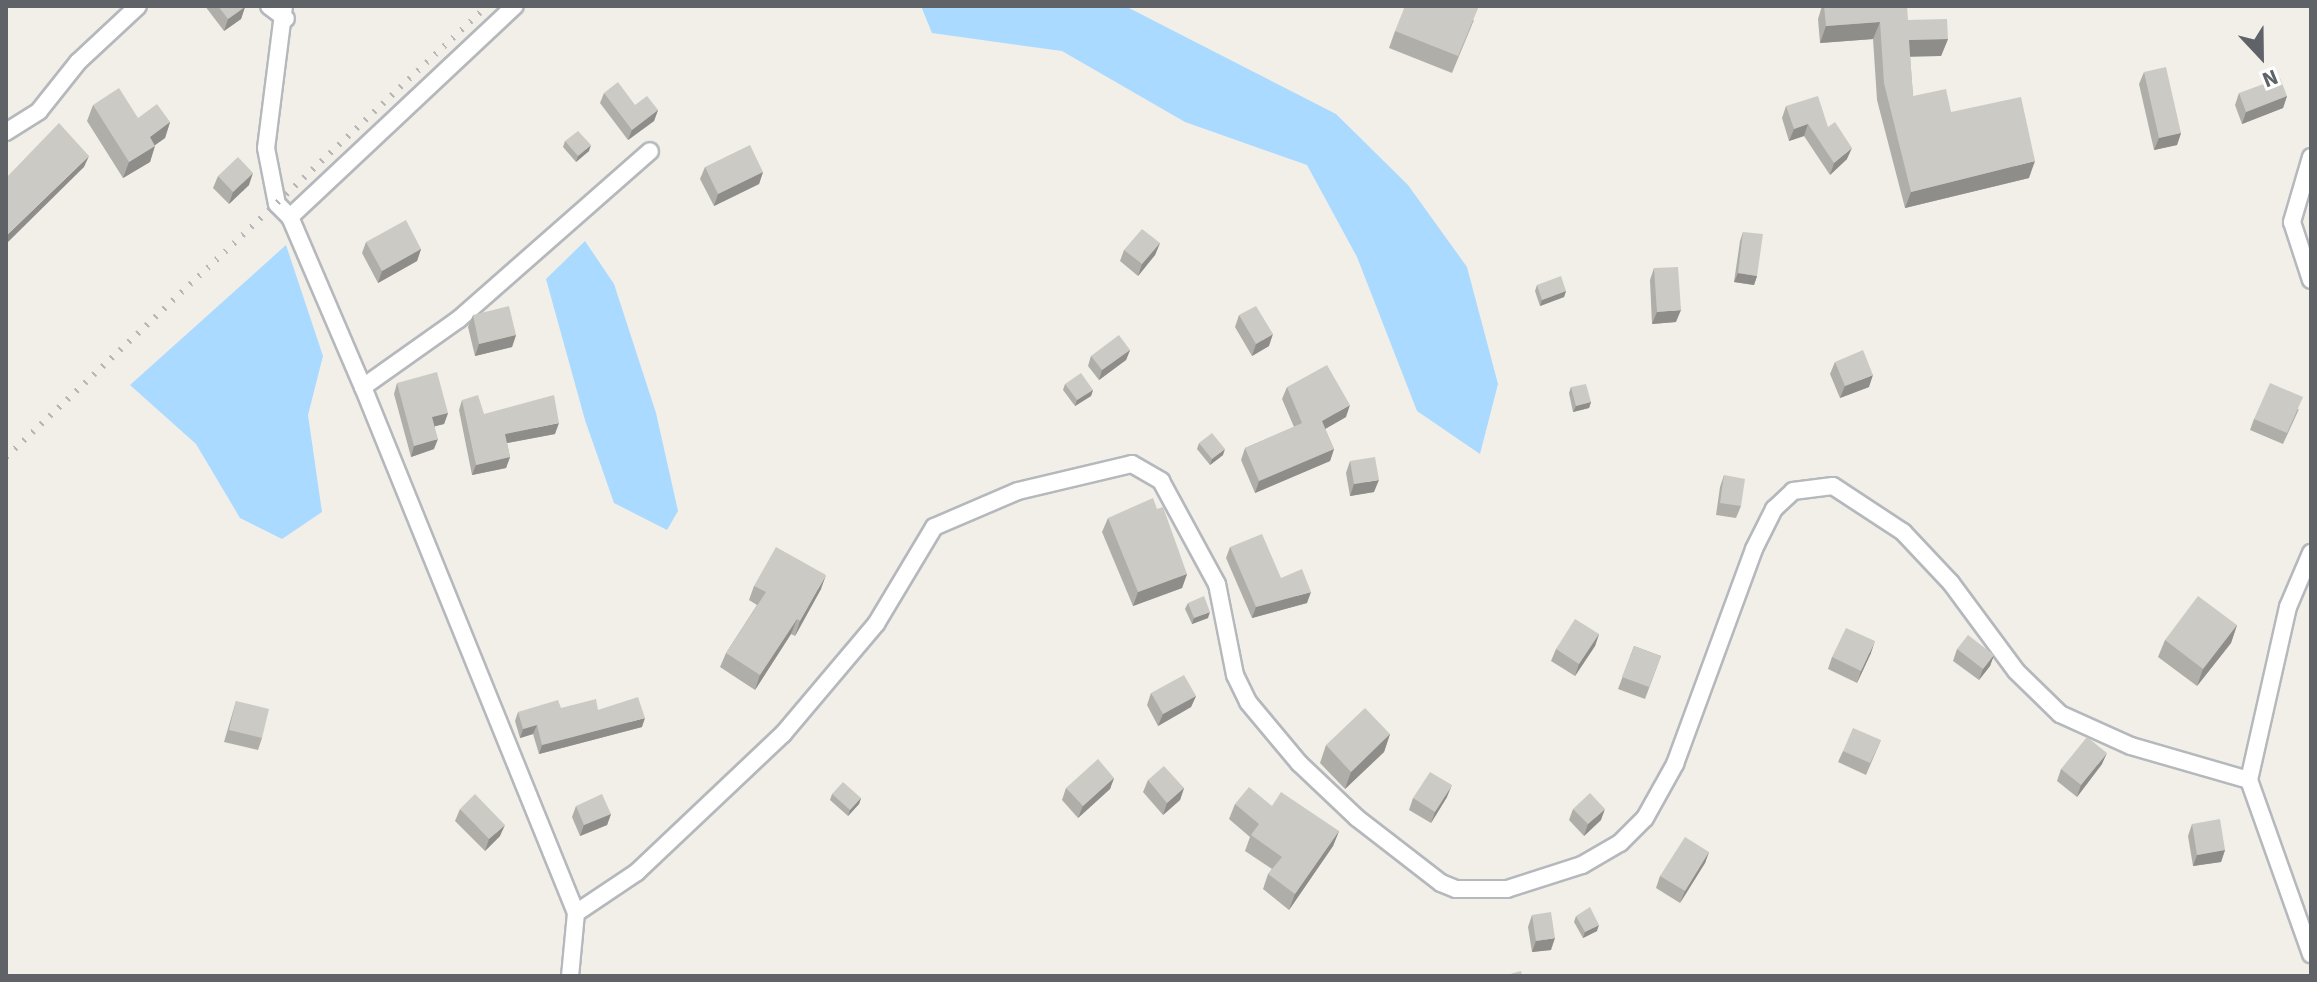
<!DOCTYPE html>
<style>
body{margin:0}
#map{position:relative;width:2317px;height:982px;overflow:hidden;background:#f1efe8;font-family:"Source Sans 3",sans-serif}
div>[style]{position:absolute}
.water>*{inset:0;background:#aadaff}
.roads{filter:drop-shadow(2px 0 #b5b8bc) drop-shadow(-2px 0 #b5b8bc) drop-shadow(0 2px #b5b8bc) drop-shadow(0 -2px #b5b8bc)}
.street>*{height:16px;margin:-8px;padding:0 8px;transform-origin:8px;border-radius:8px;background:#fff}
.rail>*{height:6px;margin-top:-3px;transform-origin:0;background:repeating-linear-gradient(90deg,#b6b7b8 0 2px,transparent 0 12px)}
.wall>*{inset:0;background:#afaea9}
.shaded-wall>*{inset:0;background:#8f8d8a}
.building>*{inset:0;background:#cccac5}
span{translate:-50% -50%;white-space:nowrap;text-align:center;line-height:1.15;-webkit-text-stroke:6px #fff;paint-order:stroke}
.frame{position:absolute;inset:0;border:8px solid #5f6368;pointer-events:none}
.north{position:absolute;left:2221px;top:16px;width:80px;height:80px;-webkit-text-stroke:6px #fff;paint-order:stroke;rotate:158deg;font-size:22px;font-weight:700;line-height:32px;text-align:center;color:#5f6368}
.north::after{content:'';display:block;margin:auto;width:28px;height:36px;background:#5f6368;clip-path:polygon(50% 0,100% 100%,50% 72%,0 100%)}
</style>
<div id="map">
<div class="water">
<i style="clip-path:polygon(921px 6px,1125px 6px,1336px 114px,1408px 185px,1467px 267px,1498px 384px,1480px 454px,1417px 411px,1357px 257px,1307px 165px,1185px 122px,1062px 51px,932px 33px)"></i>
<i style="clip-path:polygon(585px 241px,614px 284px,656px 413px,678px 511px,667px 530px,614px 503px,585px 420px,546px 279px)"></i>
<i style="clip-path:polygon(286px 245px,323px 356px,308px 415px,322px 512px,282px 539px,240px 518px,196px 444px,130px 385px)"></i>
</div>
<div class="roads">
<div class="street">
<i style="left:269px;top:6px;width:21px;rotate:37deg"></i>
<i style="left:284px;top:6px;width:143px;rotate:97.2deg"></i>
<i style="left:266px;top:148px;width:57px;rotate:78.9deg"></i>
<i style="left:277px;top:204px;width:18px;rotate:45deg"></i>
<i style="left:290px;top:217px;width:185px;rotate:66.8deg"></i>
<i style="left:363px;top:387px;width:567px;rotate:67.95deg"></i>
<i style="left:576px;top:913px;width:63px;rotate:95.4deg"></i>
<i style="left:6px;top:132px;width:39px;rotate:-32deg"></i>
<i style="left:39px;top:111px;width:63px;rotate:-51.5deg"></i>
<i style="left:78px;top:62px;width:82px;rotate:-43deg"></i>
<i style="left:2311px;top:157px;width:68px;rotate:106.3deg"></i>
<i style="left:2292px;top:222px;width:61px;rotate:71.9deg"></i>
<i style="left:290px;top:217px;width:308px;rotate:-43.2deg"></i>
<i style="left:363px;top:387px;width:118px;rotate:-35.3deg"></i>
<i style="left:459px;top:319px;width:254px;rotate:-41.3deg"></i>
<i style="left:2249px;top:780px;width:177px;rotate:-77.3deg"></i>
<i style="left:2288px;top:607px;width:59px;rotate:-66.9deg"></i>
<i style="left:576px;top:913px;width:73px;rotate:-33.9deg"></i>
<i style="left:637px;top:872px;width:201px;rotate:-43.4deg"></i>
<i style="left:783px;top:734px;width:144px;rotate:-49.8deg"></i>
<i style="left:876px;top:624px;width:113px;rotate:-59.1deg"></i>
<i style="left:934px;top:527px;width:91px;rotate:-23.2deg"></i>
<i style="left:1018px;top:491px;width:117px;rotate:-13.3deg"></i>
<i style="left:1132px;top:464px;width:34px;rotate:30deg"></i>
<i style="left:1161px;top:481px;width:117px;rotate:61.5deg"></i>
<i style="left:1217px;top:584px;width:93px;rotate:78.8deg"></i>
<i style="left:1235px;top:675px;width:30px;rotate:64deg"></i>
<i style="left:1248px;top:702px;width:80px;rotate:50.1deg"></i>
<i style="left:1299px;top:763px;width:80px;rotate:43.5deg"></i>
<i style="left:1357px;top:818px;width:106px;rotate:37.7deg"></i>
<i style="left:1441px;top:883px;width:16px;rotate:22deg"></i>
<i style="left:1456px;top:889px;width:51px"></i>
<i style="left:1507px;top:889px;width:79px;rotate:-17.7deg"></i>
<i style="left:1582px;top:865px;width:44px;rotate:-30.1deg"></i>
<i style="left:1620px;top:843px;width:35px;rotate:-45deg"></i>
<i style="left:1645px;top:818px;width:62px;rotate:-60.9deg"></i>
<i style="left:1675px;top:764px;width:229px;rotate:-69.8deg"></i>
<i style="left:1754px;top:549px;width:45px;rotate:-63.4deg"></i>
<i style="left:1774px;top:509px;width:26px;rotate:-43deg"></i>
<i style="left:1793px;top:491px;width:40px;rotate:-7.1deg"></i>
<i style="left:1833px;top:486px;width:84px;rotate:33.3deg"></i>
<i style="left:1903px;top:532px;width:70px;rotate:46.7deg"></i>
<i style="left:1951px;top:583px;width:109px;rotate:53.5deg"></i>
<i style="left:2016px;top:671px;width:62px;rotate:44.3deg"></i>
<i style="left:2060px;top:714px;width:78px;rotate:24.3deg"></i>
<i style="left:2131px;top:746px;width:123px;rotate:16.1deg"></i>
<i style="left:2249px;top:780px;width:185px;rotate:70.4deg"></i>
</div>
</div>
<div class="rail">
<i style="left:6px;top:457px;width:659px;rotate:-43.16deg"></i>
</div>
<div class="wall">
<i style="clip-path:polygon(205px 6px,245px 6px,245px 7px,241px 19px,224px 31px)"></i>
<i style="clip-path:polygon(1822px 6px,1848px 6px,1848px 8px,1908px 20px,1948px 39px,1941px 56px,1910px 56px,1913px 96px,1951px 112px,2029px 178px,1905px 208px,1877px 100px,1873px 39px,1820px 43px,1818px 19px)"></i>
<i style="clip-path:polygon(1474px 20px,1452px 73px,1389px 48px,1395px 31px)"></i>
<i style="clip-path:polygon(2144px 72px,2181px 133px,2177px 145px,2154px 150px,2139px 84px)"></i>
<i style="clip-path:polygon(604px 93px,635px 105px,658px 110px,654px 121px,628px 140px,600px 103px)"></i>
<i style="clip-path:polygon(2239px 93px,2287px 96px,2283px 108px,2242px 124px,2235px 105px)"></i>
<i style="clip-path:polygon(93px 105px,138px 118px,170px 122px,165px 138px,155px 145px,150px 162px,123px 178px,87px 121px)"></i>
<i style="clip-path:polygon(1786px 106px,1828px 127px,1847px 159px,1830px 175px,1804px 136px,1789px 141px,1782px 118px)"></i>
<i style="clip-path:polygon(565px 141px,589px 151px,576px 162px,563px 147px)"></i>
<i style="clip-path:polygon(705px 167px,763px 172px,759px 184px,714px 206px,700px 179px)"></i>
<i style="clip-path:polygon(218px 176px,249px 185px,229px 204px,213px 188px)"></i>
<i style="clip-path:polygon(1743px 232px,1757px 276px,1754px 285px,1734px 282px,1740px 241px)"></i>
<i style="clip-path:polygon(366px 242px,421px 249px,417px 261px,378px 283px,362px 253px)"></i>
<i style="clip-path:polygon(1160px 243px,1155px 255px,1138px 276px,1120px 261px,1124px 250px)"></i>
<i style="clip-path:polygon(1654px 268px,1676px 322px,1652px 324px,1650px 280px)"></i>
<i style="clip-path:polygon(1537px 285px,1566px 291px,1564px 297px,1540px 306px,1535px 291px)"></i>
<i style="clip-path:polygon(473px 315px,516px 335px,512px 347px,475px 356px,468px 327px)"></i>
<i style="clip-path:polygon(1239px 315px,1269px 346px,1252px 356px,1235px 327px)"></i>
<i style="clip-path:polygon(1130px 350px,1126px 360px,1099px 380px,1088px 366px,1091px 356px)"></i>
<i style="clip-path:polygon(1835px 362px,1869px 387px,1840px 398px,1830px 374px)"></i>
<i style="clip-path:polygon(397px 383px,448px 413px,444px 424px,435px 426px,434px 449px,411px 457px,394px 394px)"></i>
<i style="clip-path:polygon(1065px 384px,1093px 390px,1091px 396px,1075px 406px,1063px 390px)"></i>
<i style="clip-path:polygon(1287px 387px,1346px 417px,1325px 429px,1334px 449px,1330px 461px,1255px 493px,1241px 460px,1245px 448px,1294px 427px,1282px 399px)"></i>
<i style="clip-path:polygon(1571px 387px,1591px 402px,1589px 408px,1573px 412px,1569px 393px)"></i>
<i style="clip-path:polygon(462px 400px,484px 414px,555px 434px,507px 443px,510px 457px,506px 468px,472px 475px,459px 410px)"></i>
<i style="clip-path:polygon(2299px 409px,2283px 444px,2250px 430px,2254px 419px)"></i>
<i style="clip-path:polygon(1199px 443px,1223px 455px,1210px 465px,1197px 449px)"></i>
<i style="clip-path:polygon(1350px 461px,1374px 492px,1350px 496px,1346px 473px)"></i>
<i style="clip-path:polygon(1724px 475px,1741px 506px,1736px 518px,1716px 515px,1720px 487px)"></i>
<i style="clip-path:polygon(1108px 518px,1187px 574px,1182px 588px,1133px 606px,1102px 532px)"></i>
<i style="clip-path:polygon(1230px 547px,1307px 603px,1252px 618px,1226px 558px)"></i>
<i style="clip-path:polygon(754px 586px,821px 589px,795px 636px,791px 634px,755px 690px,720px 667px,726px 653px,757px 605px,749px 600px)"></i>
<i style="clip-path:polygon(1188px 603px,1208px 618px,1192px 624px,1185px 609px)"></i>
<i style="clip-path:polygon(2237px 625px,2231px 643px,2197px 686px,2158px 657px,2165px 640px)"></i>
<i style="clip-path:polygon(1599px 634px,1595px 646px,1575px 676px,1551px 661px,1556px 649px)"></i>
<i style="clip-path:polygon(1634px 646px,1661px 656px,1645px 699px,1618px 689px)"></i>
<i style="clip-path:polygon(1957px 649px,1994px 655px,1990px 666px,1979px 680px,1953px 661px)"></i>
<i style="clip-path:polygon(1871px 653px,1857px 683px,1828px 669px,1832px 657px)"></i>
<i style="clip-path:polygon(1151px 693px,1196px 696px,1191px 707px,1158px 726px,1147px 705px)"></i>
<i style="clip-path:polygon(236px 701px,262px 738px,258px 750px,224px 742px)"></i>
<i style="clip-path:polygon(561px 708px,598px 710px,642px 727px,539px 754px,533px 734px,520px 738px,515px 721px,518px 712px)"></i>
<i style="clip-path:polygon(1390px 734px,1384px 752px,1345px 789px,1320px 763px,1326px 745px)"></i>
<i style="clip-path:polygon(1881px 740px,1866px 775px,1838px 762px,1843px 751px)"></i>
<i style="clip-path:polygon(2102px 764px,2077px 797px,2057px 781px,2061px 769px)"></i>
<i style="clip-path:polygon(1114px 778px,1110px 789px,1078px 818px,1062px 800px,1066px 788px)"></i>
<i style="clip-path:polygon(1148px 780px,1184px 788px,1180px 800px,1163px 815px,1143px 792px)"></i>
<i style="clip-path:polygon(832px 794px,861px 798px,859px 804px,848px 816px,830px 800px)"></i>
<i style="clip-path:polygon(1447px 797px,1431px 823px,1409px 810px,1413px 798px)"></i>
<i style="clip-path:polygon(1235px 804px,1272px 806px,1339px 831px,1333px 846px,1289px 910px,1263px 889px,1268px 874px,1272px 869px,1245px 851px,1250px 837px,1229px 819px)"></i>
<i style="clip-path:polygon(576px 806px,611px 814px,607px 825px,580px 836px,572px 817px)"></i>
<i style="clip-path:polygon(460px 809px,500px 836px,485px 851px,455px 821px)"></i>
<i style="clip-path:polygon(1573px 809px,1601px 820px,1584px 836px,1569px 820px)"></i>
<i style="clip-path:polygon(2192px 824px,2225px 850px,2221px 862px,2193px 866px,2188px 836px)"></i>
<i style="clip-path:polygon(1709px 852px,1705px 863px,1680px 903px,1656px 888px,1660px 876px)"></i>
<i style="clip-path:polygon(1532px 915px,1551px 950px,1532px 952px,1528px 927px)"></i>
<i style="clip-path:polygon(1576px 916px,1597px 931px,1583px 938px,1574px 922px)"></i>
</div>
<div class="shaded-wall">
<i style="clip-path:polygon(245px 7px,241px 19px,224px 31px,228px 19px)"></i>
<i style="clip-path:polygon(1880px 22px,1873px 39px,1820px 43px,1826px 26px)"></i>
<i style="clip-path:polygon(1948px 39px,1941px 56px,1903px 57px,1909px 40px)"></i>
<i style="clip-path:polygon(2287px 96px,2283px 108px,2242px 124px,2246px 112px)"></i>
<i style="clip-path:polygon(658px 110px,654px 121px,628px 140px,632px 130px)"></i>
<i style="clip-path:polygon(170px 122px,165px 138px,144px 153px,150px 137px)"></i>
<i style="clip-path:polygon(1808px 124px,1804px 136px,1789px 141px,1794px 129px)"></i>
<i style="clip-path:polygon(2181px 133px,2177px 145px,2154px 150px,2159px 138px)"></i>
<i style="clip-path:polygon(591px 145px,589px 151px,576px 162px,578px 156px)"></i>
<i style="clip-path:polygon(155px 146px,150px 162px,123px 178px,129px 162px)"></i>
<i style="clip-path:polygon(1852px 148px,1847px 159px,1830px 175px,1834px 163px)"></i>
<i style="clip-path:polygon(89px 156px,84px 167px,6px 244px,6px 236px)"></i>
<i style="clip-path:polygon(2035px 161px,2029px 178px,1905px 208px,1911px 192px)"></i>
<i style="clip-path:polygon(763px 172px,759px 184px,714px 206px,718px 194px)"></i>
<i style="clip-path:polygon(253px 173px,249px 185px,229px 204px,233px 192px)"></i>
<i style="clip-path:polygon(1160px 243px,1155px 255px,1138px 276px,1142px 264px)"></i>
<i style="clip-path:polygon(421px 249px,417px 261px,378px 283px,382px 271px)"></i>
<i style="clip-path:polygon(1738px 273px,1757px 276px,1754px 285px,1734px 282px)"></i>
<i style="clip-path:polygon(1566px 291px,1564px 297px,1540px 306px,1542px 300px)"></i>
<i style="clip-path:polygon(1681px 310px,1676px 322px,1652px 324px,1657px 312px)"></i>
<i style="clip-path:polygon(1273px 334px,1269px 346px,1252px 356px,1256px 344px)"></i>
<i style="clip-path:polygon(516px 335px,512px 347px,475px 356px,479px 344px)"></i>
<i style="clip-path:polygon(1130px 350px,1126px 360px,1099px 380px,1102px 370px)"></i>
<i style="clip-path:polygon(1873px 375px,1869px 387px,1840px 398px,1845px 386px)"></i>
<i style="clip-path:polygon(1093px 390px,1091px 396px,1075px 406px,1077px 400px)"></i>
<i style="clip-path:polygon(1591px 402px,1589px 408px,1573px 412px,1576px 406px)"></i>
<i style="clip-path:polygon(1350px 405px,1346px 417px,1318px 433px,1322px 421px)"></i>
<i style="clip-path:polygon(448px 413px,444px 424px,428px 428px,432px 417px)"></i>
<i style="clip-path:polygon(559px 423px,555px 434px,502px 444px,505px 434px)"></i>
<i style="clip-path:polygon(438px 439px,434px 449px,411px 457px,414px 446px)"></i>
<i style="clip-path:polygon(1225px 449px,1223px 455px,1210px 465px,1212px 459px)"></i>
<i style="clip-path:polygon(1334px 449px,1330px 461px,1255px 493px,1259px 481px)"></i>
<i style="clip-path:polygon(510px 457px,506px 468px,472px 475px,476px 465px)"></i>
<i style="clip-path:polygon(1379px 480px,1374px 492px,1350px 496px,1354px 484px)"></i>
<i style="clip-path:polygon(1187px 574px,1182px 588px,1133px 606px,1138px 592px)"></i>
<i style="clip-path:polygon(826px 575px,821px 589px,795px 636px,800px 621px)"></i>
<i style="clip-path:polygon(1311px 592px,1307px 603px,1252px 618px,1256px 607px)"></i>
<i style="clip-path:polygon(1210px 612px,1208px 618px,1192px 624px,1194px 618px)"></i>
<i style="clip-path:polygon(797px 619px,791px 634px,755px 690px,760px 675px)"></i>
<i style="clip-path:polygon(2237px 625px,2231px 643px,2197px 686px,2203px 669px)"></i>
<i style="clip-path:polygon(1599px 634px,1595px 646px,1575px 676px,1579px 664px)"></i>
<i style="clip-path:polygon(1875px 641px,1871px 653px,1857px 683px,1861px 671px)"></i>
<i style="clip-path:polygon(1994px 655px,1990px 666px,1979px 680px,1983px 669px)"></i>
<i style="clip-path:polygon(1196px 696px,1191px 707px,1158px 726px,1163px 714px)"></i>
<i style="clip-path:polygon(645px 718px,642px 727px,539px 754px,542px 745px)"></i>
<i style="clip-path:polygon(537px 725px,533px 734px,520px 738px,523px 729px)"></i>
<i style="clip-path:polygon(1390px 734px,1384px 752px,1345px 789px,1351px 772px)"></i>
<i style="clip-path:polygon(2107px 753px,2102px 764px,2077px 797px,2081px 785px)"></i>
<i style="clip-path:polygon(1114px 778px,1110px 789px,1078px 818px,1083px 806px)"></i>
<i style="clip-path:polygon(1452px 785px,1447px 797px,1431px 823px,1435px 812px)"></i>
<i style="clip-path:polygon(1184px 788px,1180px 800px,1163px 815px,1167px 803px)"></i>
<i style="clip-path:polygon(861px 798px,859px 804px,848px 816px,850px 810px)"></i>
<i style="clip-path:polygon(1605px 809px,1601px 820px,1584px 836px,1588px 824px)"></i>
<i style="clip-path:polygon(611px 814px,607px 825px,580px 836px,584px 825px)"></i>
<i style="clip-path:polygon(505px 825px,500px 836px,485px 851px,489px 839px)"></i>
<i style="clip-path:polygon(1339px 831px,1333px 846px,1289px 910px,1295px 894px)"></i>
<i style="clip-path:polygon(2225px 850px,2221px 862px,2193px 866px,2197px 855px)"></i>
<i style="clip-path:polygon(1709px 852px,1705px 863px,1680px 903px,1685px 891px)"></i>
<i style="clip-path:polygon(1599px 925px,1597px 931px,1583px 938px,1585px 932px)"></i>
<i style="clip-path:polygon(1555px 938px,1551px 950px,1532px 952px,1536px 941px)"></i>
</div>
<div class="building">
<i style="clip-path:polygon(218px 6px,245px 6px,245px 7px,228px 19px)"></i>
<i style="clip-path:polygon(1405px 6px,1479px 6px,1458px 56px,1395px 31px)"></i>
<i style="clip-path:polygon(1824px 6px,1848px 6px,1848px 8px,1868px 6px,1907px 6px,1908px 20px,1947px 19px,1948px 39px,1909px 40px,1913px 96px,1946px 89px,1951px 112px,2021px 97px,2035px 161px,1911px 192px,1884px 83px,1880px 22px,1826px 26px)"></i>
<i style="clip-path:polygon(2166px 67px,2181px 133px,2159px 138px,2144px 72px)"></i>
<i style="clip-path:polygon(2280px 78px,2287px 96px,2246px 112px,2239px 93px)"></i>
<i style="clip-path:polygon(618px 82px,635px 105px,647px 96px,658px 110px,632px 130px,604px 93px)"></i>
<i style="clip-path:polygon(119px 88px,138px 118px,157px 104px,170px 122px,150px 137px,155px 146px,129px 162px,93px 105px)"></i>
<i style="clip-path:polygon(1818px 96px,1828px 127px,1835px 122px,1852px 148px,1834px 163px,1808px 124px,1794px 129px,1786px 106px)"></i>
<i style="clip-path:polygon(59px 123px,89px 156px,6px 236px,6px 178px)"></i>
<i style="clip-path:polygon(578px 131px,591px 145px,578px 156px,565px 141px)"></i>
<i style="clip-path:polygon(750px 145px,763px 172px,718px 194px,705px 167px)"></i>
<i style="clip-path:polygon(238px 157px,253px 173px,233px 192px,218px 176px)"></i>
<i style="clip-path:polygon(406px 220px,421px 249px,382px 271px,366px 242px)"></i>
<i style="clip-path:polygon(1142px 229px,1160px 243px,1142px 264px,1124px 250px)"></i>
<i style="clip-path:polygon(1743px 232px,1763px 234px,1757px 276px,1738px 273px)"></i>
<i style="clip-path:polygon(1678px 267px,1681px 310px,1657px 312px,1654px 268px)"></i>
<i style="clip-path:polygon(1561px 276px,1566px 291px,1542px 300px,1537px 285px)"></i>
<i style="clip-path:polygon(509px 306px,516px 335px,479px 344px,473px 315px)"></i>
<i style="clip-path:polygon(1256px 306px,1273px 334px,1256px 344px,1239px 315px)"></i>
<i style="clip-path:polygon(1119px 335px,1130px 350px,1102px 370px,1091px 356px)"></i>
<i style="clip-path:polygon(1863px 350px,1873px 375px,1845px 386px,1835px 362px)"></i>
<i style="clip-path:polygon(1327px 365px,1350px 405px,1322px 421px,1334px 449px,1259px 481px,1245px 448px,1302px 423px,1287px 387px)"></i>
<i style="clip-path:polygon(437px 372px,448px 413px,432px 417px,438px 439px,414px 446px,397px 383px)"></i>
<i style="clip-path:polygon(1081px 373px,1093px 390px,1077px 400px,1065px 384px)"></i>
<i style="clip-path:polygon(2270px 383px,2303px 397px,2287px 433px,2254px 419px)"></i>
<i style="clip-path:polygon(1586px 384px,1591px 402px,1576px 406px,1571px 387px)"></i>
<i style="clip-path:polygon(478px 395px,484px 414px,554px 395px,559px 423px,505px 434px,510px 457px,476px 465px,462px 400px)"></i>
<i style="clip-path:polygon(1212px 433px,1225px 449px,1212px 459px,1199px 443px)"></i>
<i style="clip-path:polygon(1375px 457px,1379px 480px,1354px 484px,1350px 461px)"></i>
<i style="clip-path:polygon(1724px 475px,1745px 479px,1741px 506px,1720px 503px)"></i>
<i style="clip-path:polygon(1153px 498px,1157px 509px,1163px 507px,1187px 574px,1138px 592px,1108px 518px)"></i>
<i style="clip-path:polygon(1262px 534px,1281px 578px,1302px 569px,1311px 592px,1256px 607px,1230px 547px)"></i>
<i style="clip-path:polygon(776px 547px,826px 575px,800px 621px,797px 619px,760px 675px,726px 653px,766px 592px,754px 586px)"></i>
<i style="clip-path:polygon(1204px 596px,1210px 612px,1194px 618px,1188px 603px)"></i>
<i style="clip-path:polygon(2198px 596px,2237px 625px,2203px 669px,2165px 640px)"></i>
<i style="clip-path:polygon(1575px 619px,1599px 634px,1579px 664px,1556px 649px)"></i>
<i style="clip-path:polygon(1846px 628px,1875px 641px,1861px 671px,1832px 657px)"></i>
<i style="clip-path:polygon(1968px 635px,1994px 655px,1983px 669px,1957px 649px)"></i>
<i style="clip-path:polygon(1634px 646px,1661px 656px,1649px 687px,1622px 677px)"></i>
<i style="clip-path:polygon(1184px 675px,1196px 696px,1163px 714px,1151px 693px)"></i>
<i style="clip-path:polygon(638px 697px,645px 718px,542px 745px,537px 725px,523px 729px,518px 712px,558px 700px,561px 708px,596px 699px,598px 710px)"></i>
<i style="clip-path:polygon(236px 701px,269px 709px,262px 738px,229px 730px)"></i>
<i style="clip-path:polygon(1365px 708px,1390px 734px,1351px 772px,1326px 745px)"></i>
<i style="clip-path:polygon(1853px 728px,1881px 740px,1870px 763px,1843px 751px)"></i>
<i style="clip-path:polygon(2087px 737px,2107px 753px,2081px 785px,2061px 769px)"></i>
<i style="clip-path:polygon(1098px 759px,1114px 778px,1083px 806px,1066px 788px)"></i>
<i style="clip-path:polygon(1164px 766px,1184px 788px,1167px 803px,1148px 780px)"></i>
<i style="clip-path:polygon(1430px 772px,1452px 785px,1435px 812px,1413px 798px)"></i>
<i style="clip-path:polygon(843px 782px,861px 798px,850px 810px,832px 794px)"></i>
<i style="clip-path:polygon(1249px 787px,1272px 806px,1281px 792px,1339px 831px,1295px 894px,1268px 874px,1282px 857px,1251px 835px,1259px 824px,1235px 804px)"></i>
<i style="clip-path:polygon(1590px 793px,1605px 809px,1588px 824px,1573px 809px)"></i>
<i style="clip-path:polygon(475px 794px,505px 825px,489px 839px,460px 809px)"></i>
<i style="clip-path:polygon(602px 794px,611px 814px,584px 825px,576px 806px)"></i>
<i style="clip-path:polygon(2220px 819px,2225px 850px,2197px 855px,2192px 824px)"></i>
<i style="clip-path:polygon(1685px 837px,1709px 852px,1685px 891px,1660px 876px)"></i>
<i style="clip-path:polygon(1590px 907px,1599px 925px,1585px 932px,1576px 916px)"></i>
<i style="clip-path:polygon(1551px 912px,1555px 938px,1536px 941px,1532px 915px)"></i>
<i style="clip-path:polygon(1521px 971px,1522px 976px,1503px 976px)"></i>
</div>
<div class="frame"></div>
<div class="north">N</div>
</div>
